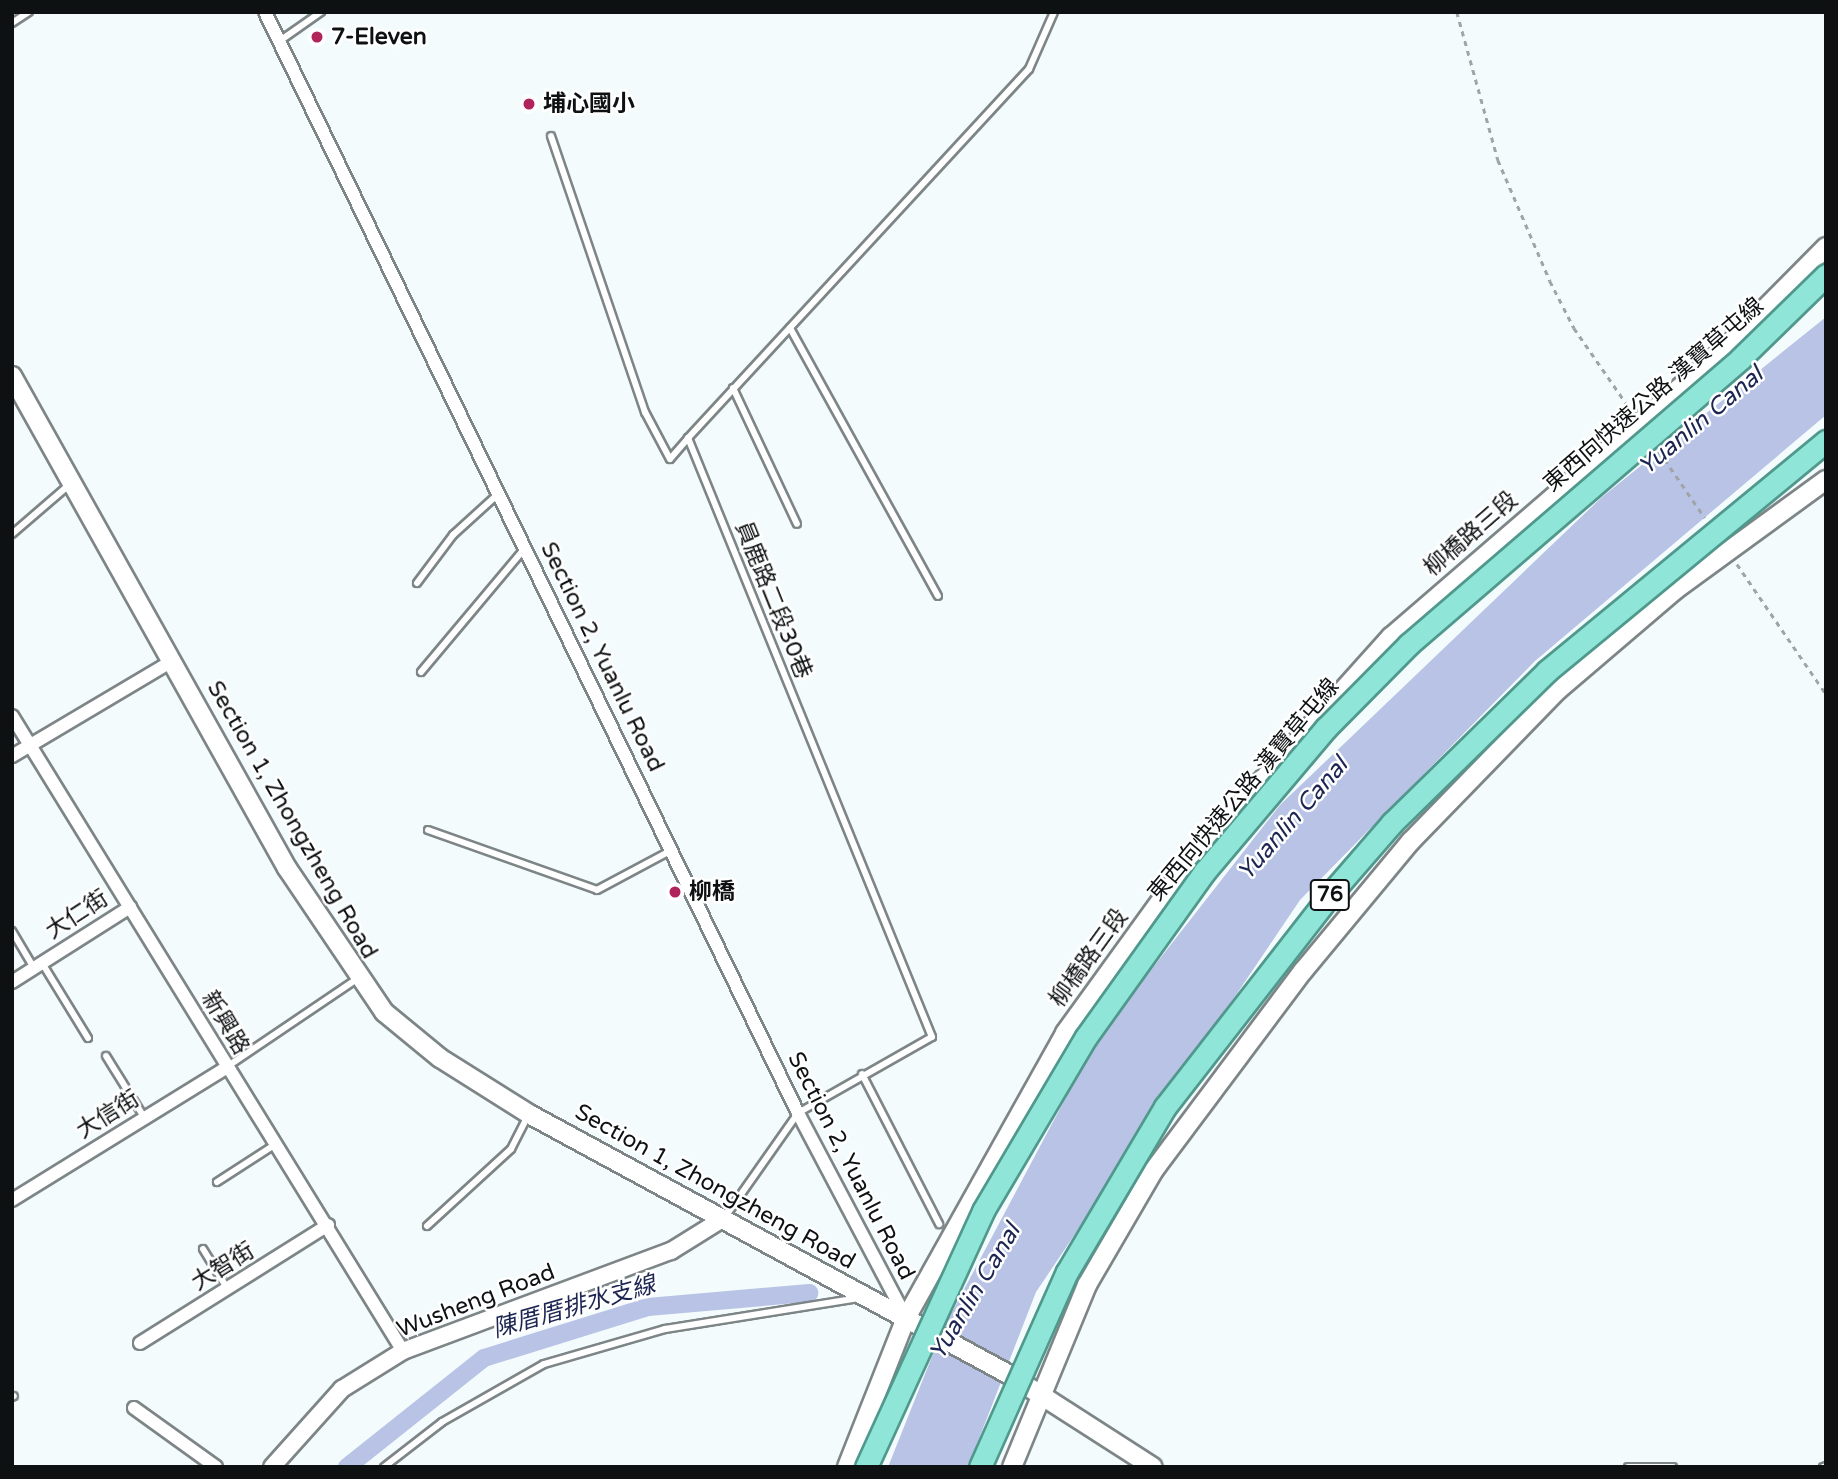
<!DOCTYPE html>
<meta charset="utf-8">
<style>
body{margin:0}
#map{position:relative;width:1838px;height:1479px;overflow:hidden;background:#f3fbfd;font-family:"Varela Round","Noto Sans TC",sans-serif}
div>[style]{position:absolute}
.water>*{inset:0;background:#b8c3e6}
.canal>*{height:18px;margin:-9px;padding:0 9px;transform-origin:9px;border-radius:9px;background:#b8c3e6}
.path>*{height:2.5px;margin-top:-1.25px;transform-origin:0;background:repeating-linear-gradient(90deg,#9fa5a7 0 5px,transparent 0 10px)}
.roads{filter:drop-shadow(2px 0 #7e8587) drop-shadow(-2px 0 #7e8587) drop-shadow(0 2px #7e8587) drop-shadow(0 -2px #7e8587)}
.service>*{height:6px;margin:-3px;padding:0 3px;transform-origin:3px;border-radius:3px;background:#fff}
.minor>*{height:12px;margin:-6px;padding:0 6px;transform-origin:6px;border-radius:6px;background:#fff}
.tertiary>*{height:16px;margin:-8px;padding:0 8px;transform-origin:8px;border-radius:8px;background:#fff}
.secondary>*{height:18px;margin:-9px;padding:0 9px;transform-origin:9px;border-radius:9px;background:#fff}
.bridges{filter:drop-shadow(2px 0 #50988c) drop-shadow(-2px 0 #50988c) drop-shadow(0 2px #50988c) drop-shadow(0 -2px #50988c)}
.trunk-bridge>*{height:21px;margin:-10.5px;padding:0 10.5px;transform-origin:10.5px;border-radius:10.5px;background:#8fe6d8}
.dots>*{width:19px;height:19px;translate:-50% -50%;box-sizing:border-box;border:4px solid #fff;border-radius:50%}
span{translate:-50% -50%;white-space:nowrap;text-align:center;line-height:1.15;-webkit-text-stroke:5px #fff;paint-order:stroke}
.shield-label span{padding:2px 5px;background:#fff;border:2px solid;border-radius:5px;-webkit-text-stroke-width:0}
.shield-label{font-size:21px;color:#0e1112;font-weight:700}
.poi-label{font-size:23px;color:#0e1112;font-weight:700}
.left{translate:0 -50%;text-align:left}
.street-label{font-size:23px;color:#0e1112}
.water-label{font-size:24px;color:#1c2551;font-style:italic}
.frame{position:absolute;inset:0;border:14px solid #0e1112;pointer-events:none}
</style>
<div id="map">
<div class="water">
<i style="clip-path:polygon(1826px 317px,1826px 415px,1535px 661px,1300px 900px,1036px 1292px,968px 1467px,888px 1467px,943px 1329px,1097px 1039px,1280px 805px,1602px 497px)"></i>
</div>
<div class="canal">
<i style="left:347px;top:1467px;width:175px;rotate:-38.5deg"></i>
<i style="left:484px;top:1358px;width:172px;rotate:-17.3deg"></i>
<i style="left:648px;top:1307px;width:162px;rotate:-5deg"></i>
</div>
<div class="path">
<i style="left:1457px;top:12px;width:154px;rotate:74.5deg"></i>
<i style="left:1498px;top:160px;width:132px;rotate:66.7deg"></i>
<i style="left:1550px;top:281px;width:53px;rotate:62.9deg"></i>
<i style="left:1574px;top:328px;width:98px;rotate:55.3deg"></i>
<i style="left:1659px;top:451px;width:81px;rotate:55.5deg"></i>
<i style="left:1737px;top:564px;width:158px;rotate:55.6deg"></i>
</div>
<div class="roads">
<div class="service">
<i style="left:12px;top:23px;width:20px;rotate:-33deg"></i>
<i style="left:281px;top:40px;width:49px;rotate:-35deg"></i>
<i style="left:551px;top:136px;width:292px;rotate:71.2deg"></i>
<i style="left:645px;top:412px;width:53px;rotate:62deg"></i>
<i style="left:670px;top:459px;width:28px;rotate:-49deg"></i>
<i style="left:790px;top:328px;width:306px;rotate:61.1deg"></i>
<i style="left:733px;top:388px;width:150px;rotate:64.8deg"></i>
<i style="left:12px;top:534px;width:75px;rotate:-40.7deg"></i>
<i style="left:417px;top:583px;width:60px;rotate:-53.1deg"></i>
<i style="left:453px;top:535px;width:61px;rotate:-42.3deg"></i>
<i style="left:421px;top:672px;width:162px;rotate:-50deg"></i>
<i style="left:428px;top:830px;width:179px;rotate:19.5deg"></i>
<i style="left:597px;top:890px;width:83px;rotate:-28.1deg"></i>
<i style="left:12px;top:931px;width:43px;rotate:59.3deg"></i>
<i style="left:42px;top:963px;width:88px;rotate:58.5deg"></i>
<i style="left:106px;top:1056px;width:72px;rotate:58.1deg"></i>
<i style="left:228px;top:1066px;width:156px;rotate:-34deg"></i>
<i style="left:862px;top:1074px;width:169px;rotate:62.8deg"></i>
<i style="left:217px;top:1182px;width:70px;rotate:-32.8deg"></i>
<i style="left:725px;top:1217px;width:127px;rotate:-54.9deg"></i>
<i style="left:798px;top:1113px;width:154px;rotate:-29.6deg"></i>
<i style="left:932px;top:1037px;width:647px;rotate:-112.16deg"></i>
<i style="left:688px;top:438px;width:502px;rotate:-47.26deg"></i>
<i style="left:1029px;top:69px;width:62px;rotate:-66.3deg"></i>
<i style="left:427px;top:1226px;width:114px;rotate:-42.5deg"></i>
<i style="left:511px;top:1149px;width:38px;rotate:-63deg"></i>
<i style="left:203px;top:1249px;width:46px;rotate:58.4deg"></i>
<i style="left:12px;top:1397px;width:2px;rotate:-27deg"></i>
<i style="left:384px;top:1467px;width:73px;rotate:-37.8deg"></i>
<i style="left:442px;top:1422px;width:117px;rotate:-29.6deg"></i>
<i style="left:544px;top:1364px;width:126px;rotate:-16.1deg"></i>
<i style="left:665px;top:1329px;width:195px;rotate:-9.1deg"></i>
<i style="left:1628px;top:1467px;width:45px"></i>
<i style="left:1823px;top:1467px;width:3px;rotate:-18deg"></i>
</div>
<div class="minor">
<i style="left:265px;top:12px;width:1223px;rotate:64.17deg"></i>
<i style="left:798px;top:1113px;width:232px;rotate:62.2deg"></i>
<i style="left:12px;top:716px;width:746px;rotate:58.38deg"></i>
<i style="left:12px;top:756px;width:186px;rotate:-30.7deg"></i>
<i style="left:12px;top:982px;width:140px;rotate:-32.4deg"></i>
<i style="left:12px;top:1200px;width:253px;rotate:-31.7deg"></i>
<i style="left:140px;top:1343px;width:222px;rotate:-32.1deg"></i>
<i style="left:134px;top:1408px;width:101px;rotate:35.7deg"></i>
</div>
<div class="tertiary">
<i style="left:272px;top:1467px;width:105px;rotate:-48.1deg"></i>
<i style="left:342px;top:1389px;width:72px;rotate:-31.9deg"></i>
<i style="left:403px;top:1351px;width:286px;rotate:-20.5deg"></i>
<i style="left:671px;top:1251px;width:62px;rotate:-31.9deg"></i>
</div>
<div class="secondary">
<i style="left:12px;top:376px;width:564px;rotate:60.8deg"></i>
<i style="left:287px;top:868px;width:174px;rotate:56deg"></i>
<i style="left:384px;top:1012px;width:72px;rotate:39.4deg"></i>
<i style="left:440px;top:1058px;width:105px;rotate:32.2deg"></i>
<i style="left:529px;top:1114px;width:545px;rotate:28.49deg"></i>
<i style="left:1008px;top:1374px;width:172px;rotate:32.7deg"></i>
<i style="left:847px;top:1467px;width:160px;rotate:-68.4deg"></i>
<i style="left:906px;top:1318px;width:326px;rotate:-60.8deg"></i>
<i style="left:1065px;top:1033px;width:210px;rotate:-54.1deg"></i>
<i style="left:1188px;top:863px;width:304px;rotate:-48.1deg"></i>
<i style="left:1391px;top:637px;width:447px;rotate:-40.8deg"></i>
<i style="left:1729px;top:345px;width:138px;rotate:-45.3deg"></i>
<i style="left:1012px;top:1467px;width:197px;rotate:-67.6deg"></i>
<i style="left:1087px;top:1285px;width:133px;rotate:-59.8deg"></i>
<i style="left:1154px;top:1170px;width:249px;rotate:-53.2deg"></i>
<i style="left:1303px;top:971px;width:169px;rotate:-50.3deg"></i>
<i style="left:1411px;top:841px;width:212px;rotate:-45.8deg"></i>
<i style="left:1559px;top:689px;width:153px;rotate:-40.5deg"></i>
<i style="left:1675px;top:590px;width:187px;rotate:-36.1deg"></i>
</div>
</div>
<div class="bridges">
<div class="trunk-bridge">
<i style="left:866px;top:1467px;width:281px;rotate:-65.4deg"></i>
<i style="left:983px;top:1211px;width:202px;rotate:-59.4deg"></i>
<i style="left:1086px;top:1037px;width:204px;rotate:-54.4deg"></i>
<i style="left:1205px;top:871px;width:187px;rotate:-49.8deg"></i>
<i style="left:1326px;top:728px;width:118px;rotate:-45.3deg"></i>
<i style="left:1409px;top:644px;width:438px;rotate:-40.7deg"></i>
<i style="left:1741px;top:358px;width:119px;rotate:-44.3deg"></i>
<i style="left:980px;top:1467px;width:214px;rotate:-66deg"></i>
<i style="left:1067px;top:1272px;width:192px;rotate:-59.3deg"></i>
<i style="left:1165px;top:1107px;width:274px;rotate:-52.1deg"></i>
<i style="left:1333px;top:891px;width:90px;rotate:-49.1deg"></i>
<i style="left:1392px;top:823px;width:217px;rotate:-44.4deg"></i>
<i style="left:1547px;top:671px;width:362px;rotate:-39.5deg"></i>
</div>
</div>
<div class="dots">
<i style="left:317px;top:37px;background:#b1235b"></i>
<i style="left:529px;top:104px;background:#b1235b"></i>
<i style="left:675px;top:892px;background:#b1235b"></i>
</div>
<div class="shield-label">
<span style="left:1330px;top:895px">76</span>
</div>
<div class="poi-label">
<span class="left" style="left:331px;top:37px">7-Eleven</span>
<span class="left" style="left:543px;top:104px">埔心國小</span>
<span class="left" style="left:689px;top:892px">柳橋</span>
</div>
<div class="street-label">
<span style="left:1654px;top:395px;rotate:-41deg">東西向快速公路 漢寶草屯線</span>
<span style="left:1471px;top:534px;rotate:-41deg">柳橋路三段</span>
<span style="left:773px;top:600px;rotate:68deg">員鹿路二段30巷</span>
<span style="left:602px;top:657px;rotate:64deg">Section 2, Yuanlu Road</span>
<span style="left:1244px;top:790px;rotate:-50deg">東西向快速公路 漢寶草屯線</span>
<span style="left:292px;top:820px;rotate:60deg">Section 1, Zhongzheng Road</span>
<span style="left:77px;top:915px;rotate:-33deg">大仁街</span>
<span style="left:1089px;top:958px;rotate:-54deg">柳橋路三段</span>
<span style="left:225px;top:1023px;rotate:59deg">新興路</span>
<span style="left:108px;top:1115px;rotate:-32deg">大信街</span>
<span style="left:851px;top:1166px;rotate:63deg">Section 2, Yuanlu Road</span>
<span style="left:715px;top:1187px;rotate:29deg">Section 1, Zhongzheng Road</span>
<span style="left:223px;top:1267px;rotate:-32deg">大智街</span>
<span style="left:476px;top:1301px;rotate:-21deg">Wusheng Road</span>
</div>
<div class="water-label">
<span style="left:1701px;top:421px;rotate:-40deg">Yuanlin Canal</span>
<span style="left:1293px;top:819px;rotate:-49deg">Yuanlin Canal</span>
<span style="left:975px;top:1292px;rotate:-59deg">Yuanlin Canal</span>
<span style="left:574px;top:1307px;rotate:-16deg">陳厝厝排水支線</span>
</div>
<div class="frame"></div>
</div>
